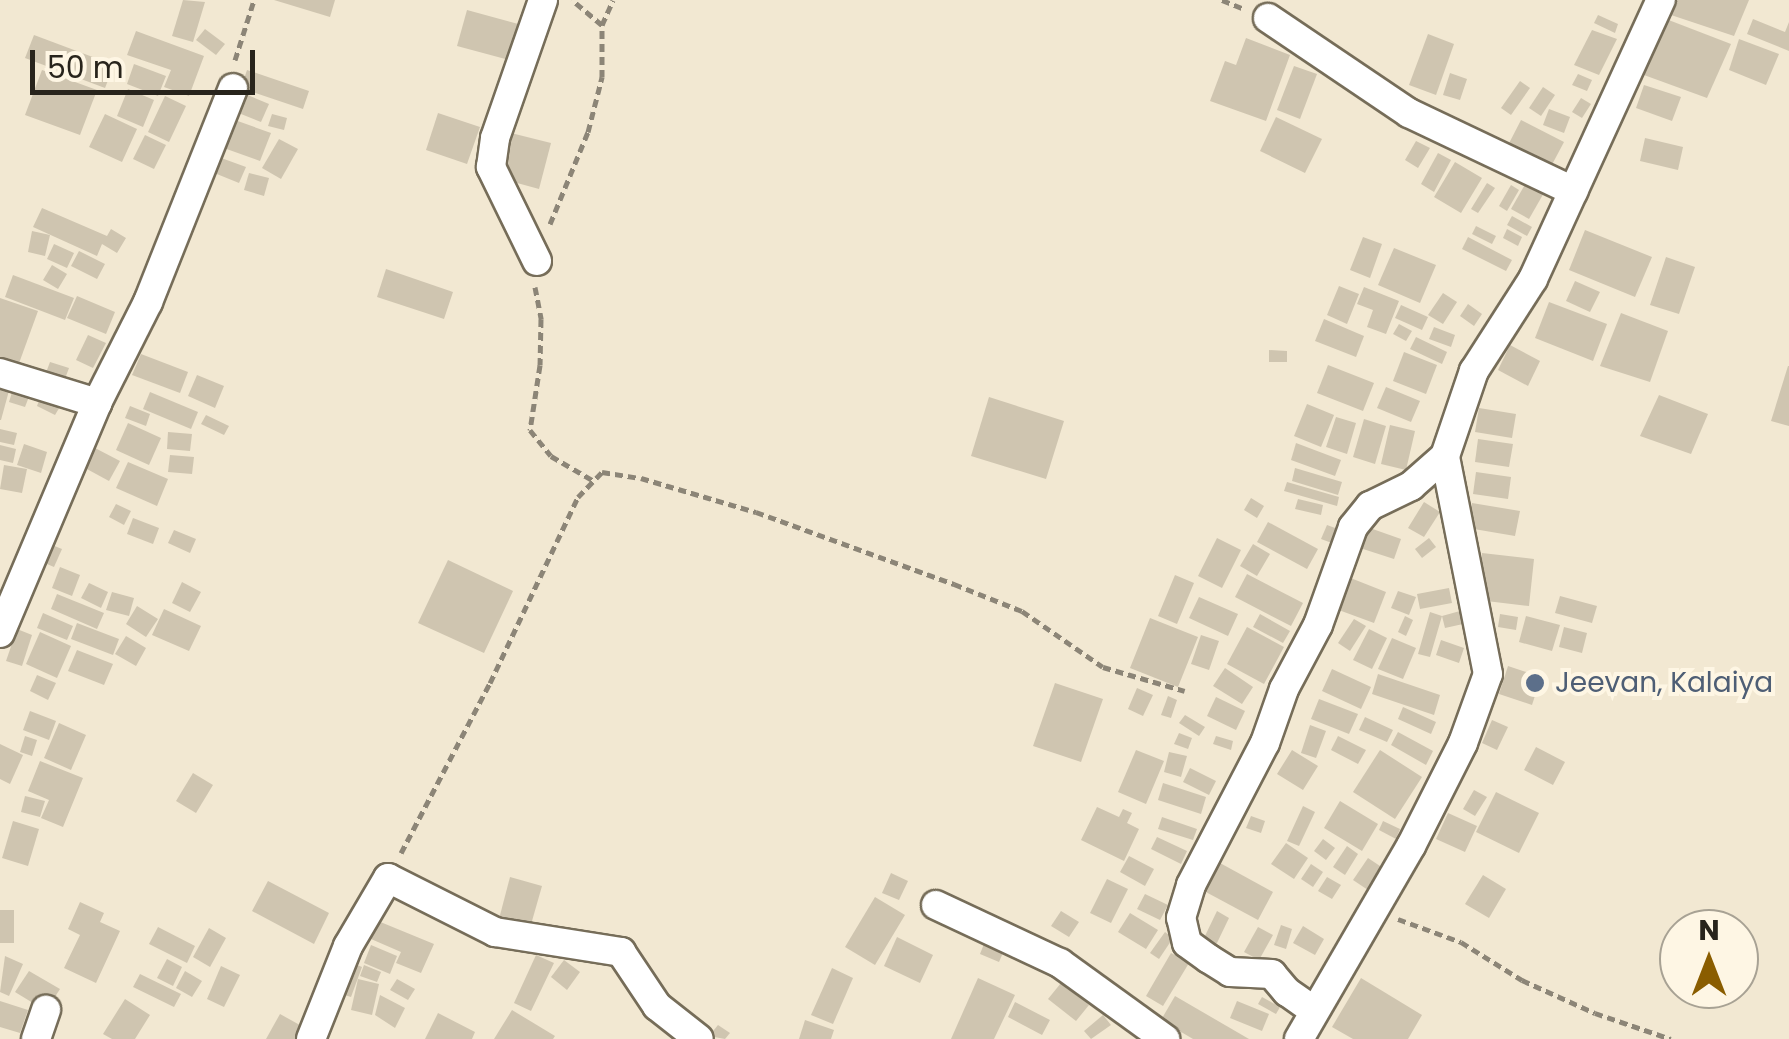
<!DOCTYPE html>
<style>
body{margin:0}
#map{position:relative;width:1789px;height:1039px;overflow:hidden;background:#f2e8d2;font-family:Poppins,sans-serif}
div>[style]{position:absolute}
.building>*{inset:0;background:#cfc5b0}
.path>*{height:5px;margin-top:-2.5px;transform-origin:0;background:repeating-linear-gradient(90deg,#8c8577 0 8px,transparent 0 13px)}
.roads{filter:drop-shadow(2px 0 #766d59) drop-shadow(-2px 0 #766d59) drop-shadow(0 2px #766d59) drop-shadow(0 -2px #766d59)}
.street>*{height:28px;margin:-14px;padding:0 14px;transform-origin:14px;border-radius:14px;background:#fff}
.dots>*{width:28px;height:28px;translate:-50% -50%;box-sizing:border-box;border:5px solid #fef6e4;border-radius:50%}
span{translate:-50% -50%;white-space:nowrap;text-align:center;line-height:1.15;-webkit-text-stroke:8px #fef6e4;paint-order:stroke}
.service-label{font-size:28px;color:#4e5e75}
.left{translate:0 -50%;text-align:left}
.north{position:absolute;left:1659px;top:909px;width:100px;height:100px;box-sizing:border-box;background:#fef6e4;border:2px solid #a8a294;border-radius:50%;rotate:0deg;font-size:28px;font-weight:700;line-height:40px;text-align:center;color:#28241c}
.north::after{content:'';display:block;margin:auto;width:35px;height:45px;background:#8a5d00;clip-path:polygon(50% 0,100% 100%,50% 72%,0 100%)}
.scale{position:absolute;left:30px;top:50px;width:225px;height:45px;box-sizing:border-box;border:5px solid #28241c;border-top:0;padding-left:12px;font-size:30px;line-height:35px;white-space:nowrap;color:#28241c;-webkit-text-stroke:8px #fef6e4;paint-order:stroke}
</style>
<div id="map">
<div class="building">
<i style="clip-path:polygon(183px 0,205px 2px,193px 42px,172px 36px)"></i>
<i style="clip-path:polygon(274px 0,335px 0,330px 17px)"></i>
<i style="clip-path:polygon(1676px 0,1749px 0,1734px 36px,1671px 15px)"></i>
<i style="clip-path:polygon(467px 10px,522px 25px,513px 61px,457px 46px)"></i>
<i style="clip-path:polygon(1598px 15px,1618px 24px,1615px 33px,1594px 23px)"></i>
<i style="clip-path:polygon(1666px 19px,1731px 44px,1707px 98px,1644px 75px)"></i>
<i style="clip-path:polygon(1753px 19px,1785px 32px,1789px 22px,1789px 51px,1747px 34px)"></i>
<i style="clip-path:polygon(205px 29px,225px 44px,216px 55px,196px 40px)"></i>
<i style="clip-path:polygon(1592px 30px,1617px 39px,1599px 75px,1574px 65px)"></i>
<i style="clip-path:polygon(136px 31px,204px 56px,189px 96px,164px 87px,171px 70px,127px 55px)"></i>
<i style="clip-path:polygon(1428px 34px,1454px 44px,1436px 95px,1409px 85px)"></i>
<i style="clip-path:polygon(34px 35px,114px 65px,105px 88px,25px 58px)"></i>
<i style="clip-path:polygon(1246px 38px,1290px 55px,1266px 121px,1210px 101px,1225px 61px,1236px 65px)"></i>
<i style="clip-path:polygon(1739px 39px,1779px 54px,1766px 85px,1729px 70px)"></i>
<i style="clip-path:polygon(134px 64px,166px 76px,158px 96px,127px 84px)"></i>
<i style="clip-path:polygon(1294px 66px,1317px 74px,1300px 119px,1277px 110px)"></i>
<i style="clip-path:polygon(42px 70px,97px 90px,80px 135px,25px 115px)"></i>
<i style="clip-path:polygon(247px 70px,309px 91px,303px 109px,241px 88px)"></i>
<i style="clip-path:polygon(1450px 73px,1467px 79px,1460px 100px,1443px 95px)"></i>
<i style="clip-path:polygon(1578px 74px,1592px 80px,1587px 91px,1572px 85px)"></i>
<i style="clip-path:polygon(1520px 81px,1530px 88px,1511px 115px,1501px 108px)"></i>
<i style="clip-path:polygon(1644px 85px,1681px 97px,1672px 121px,1636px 108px)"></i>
<i style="clip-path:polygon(1543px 87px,1555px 95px,1541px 116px,1529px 108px)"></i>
<i style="clip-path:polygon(128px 89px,154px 100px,143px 127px,117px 116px)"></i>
<i style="clip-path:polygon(238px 91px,269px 104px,261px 122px,231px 110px)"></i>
<i style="clip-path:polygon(165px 96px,186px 106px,169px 142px,148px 132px)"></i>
<i style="clip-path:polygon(1581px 98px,1591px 104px,1582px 118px,1572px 112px)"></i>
<i style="clip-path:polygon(1549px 109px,1570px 117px,1564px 133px,1543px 125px)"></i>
<i style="clip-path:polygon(438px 113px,480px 127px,467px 164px,426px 150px)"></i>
<i style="clip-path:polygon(105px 114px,137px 129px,122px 162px,89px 147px)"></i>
<i style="clip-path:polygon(272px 114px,287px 118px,284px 130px,268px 126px)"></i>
<i style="clip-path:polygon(1276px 117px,1322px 139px,1305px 173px,1260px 151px)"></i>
<i style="clip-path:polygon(232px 119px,271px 133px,260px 161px,221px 147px)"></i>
<i style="clip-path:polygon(1521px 120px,1564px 142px,1547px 174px,1504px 153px)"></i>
<i style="clip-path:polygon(511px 133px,551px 143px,539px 189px,499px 178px)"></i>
<i style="clip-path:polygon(145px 135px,166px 145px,154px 169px,133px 159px)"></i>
<i style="clip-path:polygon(1645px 138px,1683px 147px,1678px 170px,1640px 161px)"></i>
<i style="clip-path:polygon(279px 139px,298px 149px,281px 179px,262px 168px)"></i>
<i style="clip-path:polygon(1416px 141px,1430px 148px,1418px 168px,1405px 160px)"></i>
<i style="clip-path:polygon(1438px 153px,1451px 160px,1434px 192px,1421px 184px)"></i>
<i style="clip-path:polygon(213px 155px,246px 167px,239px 183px,207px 170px)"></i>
<i style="clip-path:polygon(1455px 162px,1482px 178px,1461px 213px,1434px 197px)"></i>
<i style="clip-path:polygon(249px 173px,269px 178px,264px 196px,244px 190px)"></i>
<i style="clip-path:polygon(1527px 181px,1545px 191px,1529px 219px,1511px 209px)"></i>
<i style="clip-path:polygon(1487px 183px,1495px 188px,1478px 213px,1471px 209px)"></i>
<i style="clip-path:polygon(1511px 185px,1519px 190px,1507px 211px,1499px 206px)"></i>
<i style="clip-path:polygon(42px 208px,107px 236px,111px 229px,126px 238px,117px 253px,102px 244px,97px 256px,33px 227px)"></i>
<i style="clip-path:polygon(1512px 216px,1532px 227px,1527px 236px,1507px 225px)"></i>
<i style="clip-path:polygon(1476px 226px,1496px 236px,1492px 244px,1472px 234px)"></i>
<i style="clip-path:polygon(1507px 229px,1522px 237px,1518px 246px,1503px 238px)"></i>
<i style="clip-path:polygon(1585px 230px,1652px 257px,1635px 297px,1569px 270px)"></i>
<i style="clip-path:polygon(32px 231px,50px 235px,45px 256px,28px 252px)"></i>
<i style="clip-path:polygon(1363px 237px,1382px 244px,1370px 278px,1350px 270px)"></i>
<i style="clip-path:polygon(1468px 237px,1512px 260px,1506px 271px,1462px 249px)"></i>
<i style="clip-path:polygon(54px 244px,74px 253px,67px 268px,47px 259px)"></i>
<i style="clip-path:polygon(1394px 248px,1436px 265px,1420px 303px,1378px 285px)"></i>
<i style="clip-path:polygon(79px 251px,105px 264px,97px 279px,71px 266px)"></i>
<i style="clip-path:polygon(1666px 257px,1695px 267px,1679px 314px,1650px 305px)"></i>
<i style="clip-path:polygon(52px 265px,67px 274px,58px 289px,43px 280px)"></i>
<i style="clip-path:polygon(386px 269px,453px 292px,444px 319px,377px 297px)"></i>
<i style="clip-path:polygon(13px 275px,74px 298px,65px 320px,5px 297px)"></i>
<i style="clip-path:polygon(1575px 281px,1600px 292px,1590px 312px,1566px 301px)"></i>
<i style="clip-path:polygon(1339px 286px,1359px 294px,1347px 324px,1327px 315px)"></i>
<i style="clip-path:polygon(1364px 287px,1399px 301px,1386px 334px,1367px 327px,1373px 310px,1357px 304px)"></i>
<i style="clip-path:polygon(1443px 293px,1457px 302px,1443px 324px,1428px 315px)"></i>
<i style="clip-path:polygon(77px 296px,115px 312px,106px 334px,67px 318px)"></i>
<i style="clip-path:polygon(0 298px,38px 311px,18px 366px,0 359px)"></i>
<i style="clip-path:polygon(1549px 302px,1607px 324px,1593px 361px,1535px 338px)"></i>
<i style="clip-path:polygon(1468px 304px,1482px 314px,1474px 326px,1460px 316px)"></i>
<i style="clip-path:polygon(1401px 305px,1428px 317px,1422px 330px,1395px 318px)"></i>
<i style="clip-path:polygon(1621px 313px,1668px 331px,1650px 382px,1600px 366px)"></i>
<i style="clip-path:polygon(1324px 319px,1364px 336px,1356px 357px,1315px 341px)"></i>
<i style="clip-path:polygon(1399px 324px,1412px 331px,1406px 341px,1393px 334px)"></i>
<i style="clip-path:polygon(1434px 327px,1455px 335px,1451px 347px,1429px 339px)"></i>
<i style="clip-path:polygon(88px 335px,106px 343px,93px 368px,76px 360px)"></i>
<i style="clip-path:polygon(1416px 337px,1447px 352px,1442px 364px,1410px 349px)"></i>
<i style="clip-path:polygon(1510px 345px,1540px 361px,1528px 386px,1498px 370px)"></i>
<i style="clip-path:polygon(1269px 350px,1287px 351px,1287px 362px,1269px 362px)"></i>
<i style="clip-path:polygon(1404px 352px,1437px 365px,1426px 394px,1393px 381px)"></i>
<i style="clip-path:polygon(141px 354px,188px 372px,180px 393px,132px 375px)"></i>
<i style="clip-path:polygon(50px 362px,69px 368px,63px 384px,44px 378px)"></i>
<i style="clip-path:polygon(1328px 365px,1374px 383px,1363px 411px,1317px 393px)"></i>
<i style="clip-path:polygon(1788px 366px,1789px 366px,1789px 426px,1771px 421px)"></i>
<i style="clip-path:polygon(197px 375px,224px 386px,215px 408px,188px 396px)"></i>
<i style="clip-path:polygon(0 384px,10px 387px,1px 420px,0 420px)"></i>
<i style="clip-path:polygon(1386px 387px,1420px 401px,1411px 422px,1377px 408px)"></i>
<i style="clip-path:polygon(13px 389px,30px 394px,25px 407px,9px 402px)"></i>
<i style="clip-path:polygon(150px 392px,198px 412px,191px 429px,143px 409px)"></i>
<i style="clip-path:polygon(41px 395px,61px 405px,55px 415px,37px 406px)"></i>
<i style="clip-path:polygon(1659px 395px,1708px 414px,1691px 454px,1640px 436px)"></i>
<i style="clip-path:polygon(989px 397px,1064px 421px,1046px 479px,971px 456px)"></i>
<i style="clip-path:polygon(1307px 404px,1334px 415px,1321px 447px,1294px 436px)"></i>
<i style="clip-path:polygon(130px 406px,150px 414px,146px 426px,125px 418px)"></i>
<i style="clip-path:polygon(1479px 408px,1516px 414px,1512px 438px,1475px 432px)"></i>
<i style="clip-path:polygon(206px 415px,229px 426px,224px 435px,201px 424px)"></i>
<i style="clip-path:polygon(1336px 417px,1356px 423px,1347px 454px,1326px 447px)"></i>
<i style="clip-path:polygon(1364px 419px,1386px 426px,1375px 464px,1353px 457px)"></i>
<i style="clip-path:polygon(128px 423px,161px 438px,149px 465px,116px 450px)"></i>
<i style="clip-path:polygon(1390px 425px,1415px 431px,1406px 470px,1381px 464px)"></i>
<i style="clip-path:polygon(0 429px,17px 433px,14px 445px,0 442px)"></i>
<i style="clip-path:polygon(168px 432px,192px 434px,190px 451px,167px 449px)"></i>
<i style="clip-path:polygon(1478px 439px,1513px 444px,1509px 467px,1475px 462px)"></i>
<i style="clip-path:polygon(1296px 443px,1341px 460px,1335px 476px,1291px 460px)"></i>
<i style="clip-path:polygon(24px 444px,47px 452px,41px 473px,17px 465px)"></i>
<i style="clip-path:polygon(0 445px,16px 449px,13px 463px,0 460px)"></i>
<i style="clip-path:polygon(95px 448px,120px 461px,109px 481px,85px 468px)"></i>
<i style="clip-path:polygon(170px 455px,194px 457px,192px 474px,168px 472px)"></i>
<i style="clip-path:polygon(128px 462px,168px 479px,157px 506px,116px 488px)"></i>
<i style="clip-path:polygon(4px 465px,27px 469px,22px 493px,0 489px)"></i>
<i style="clip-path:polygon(1295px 468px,1342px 482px,1338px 495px,1292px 481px)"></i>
<i style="clip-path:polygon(1476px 472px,1511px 477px,1508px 499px,1473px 494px)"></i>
<i style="clip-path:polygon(1287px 482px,1339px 497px,1337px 506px,1284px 491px)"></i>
<i style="clip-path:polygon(1251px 498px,1264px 506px,1257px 518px,1244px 510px)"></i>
<i style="clip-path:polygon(1298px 499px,1323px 505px,1321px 515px,1295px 509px)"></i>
<i style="clip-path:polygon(1424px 502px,1440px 512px,1424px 537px,1408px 528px)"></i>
<i style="clip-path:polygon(1472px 503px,1520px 511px,1515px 536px,1468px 528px)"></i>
<i style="clip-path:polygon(116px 504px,131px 511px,124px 525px,109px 517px)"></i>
<i style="clip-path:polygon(133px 518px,159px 528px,153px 544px,127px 534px)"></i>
<i style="clip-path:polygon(1268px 522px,1318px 549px,1307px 569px,1257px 542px)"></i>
<i style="clip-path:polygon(1327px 525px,1346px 532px,1340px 546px,1321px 539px)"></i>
<i style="clip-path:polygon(1367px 527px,1401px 539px,1394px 559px,1360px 548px)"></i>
<i style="clip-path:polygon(174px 530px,196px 539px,190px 553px,168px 543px)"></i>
<i style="clip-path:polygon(1217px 538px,1241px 550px,1222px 588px,1198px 576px)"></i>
<i style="clip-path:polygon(1429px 538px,1436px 547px,1422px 558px,1415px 549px)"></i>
<i style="clip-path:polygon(47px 543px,62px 549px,54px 567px,40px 561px)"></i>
<i style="clip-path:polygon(1253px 544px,1270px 554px,1257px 576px,1240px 566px)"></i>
<i style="clip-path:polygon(1482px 553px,1534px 559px,1529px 606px,1478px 600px)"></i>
<i style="clip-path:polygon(448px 560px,513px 591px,484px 653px,418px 623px)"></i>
<i style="clip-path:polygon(60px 567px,80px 575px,72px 596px,52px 588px)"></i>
<i style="clip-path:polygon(1247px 574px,1303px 603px,1291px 626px,1235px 597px)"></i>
<i style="clip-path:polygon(1175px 575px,1194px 583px,1177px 624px,1158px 616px)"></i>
<i style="clip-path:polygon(1348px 577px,1386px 592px,1374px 623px,1336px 609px)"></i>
<i style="clip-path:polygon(182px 582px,201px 592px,190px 612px,172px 603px)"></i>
<i style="clip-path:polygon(89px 583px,108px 592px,101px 608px,81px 598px)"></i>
<i style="clip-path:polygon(1449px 588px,1452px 603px,1420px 609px,1417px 594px)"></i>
<i style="clip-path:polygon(1398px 591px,1416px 597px,1409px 615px,1391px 608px)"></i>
<i style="clip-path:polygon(112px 592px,134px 598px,129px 616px,106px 610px)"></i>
<i style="clip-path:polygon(57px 594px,104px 613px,97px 629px,51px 609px)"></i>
<i style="clip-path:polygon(1560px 596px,1597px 606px,1592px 623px,1555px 613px)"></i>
<i style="clip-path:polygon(1199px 597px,1238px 614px,1228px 636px,1189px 618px)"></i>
<i style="clip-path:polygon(137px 606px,158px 619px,146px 637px,126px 624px)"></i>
<i style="clip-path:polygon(164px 609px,201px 626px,189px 651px,152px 635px)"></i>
<i style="clip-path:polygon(1460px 611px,1463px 624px,1445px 628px,1442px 616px,1430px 657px,1418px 654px,1430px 612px,1442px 616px)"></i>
<i style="clip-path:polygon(43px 613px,73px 626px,67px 640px,37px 628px)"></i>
<i style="clip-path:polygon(1260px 614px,1290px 631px,1283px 643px,1253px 627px)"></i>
<i style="clip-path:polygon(1500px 614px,1518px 617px,1516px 630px,1498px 627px)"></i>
<i style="clip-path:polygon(1405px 616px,1413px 620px,1406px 636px,1398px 632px)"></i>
<i style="clip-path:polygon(1526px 616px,1560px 625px,1552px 651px,1519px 642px)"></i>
<i style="clip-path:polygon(1150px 618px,1198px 637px,1178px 687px,1130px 668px)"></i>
<i style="clip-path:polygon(1354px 619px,1366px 626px,1350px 651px,1338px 643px)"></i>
<i style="clip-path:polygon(77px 623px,119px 639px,113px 655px,71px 639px)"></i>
<i style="clip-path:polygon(1247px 627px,1284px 647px,1264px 684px,1227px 664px)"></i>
<i style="clip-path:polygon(1564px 627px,1587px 633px,1582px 653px,1559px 647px)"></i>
<i style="clip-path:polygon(17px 629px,32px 635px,22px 666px,6px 661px)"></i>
<i style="clip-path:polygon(1369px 629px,1387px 638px,1372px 669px,1353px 660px)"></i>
<i style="clip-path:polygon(40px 632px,71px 646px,57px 678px,26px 664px)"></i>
<i style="clip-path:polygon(1201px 635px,1219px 641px,1209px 670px,1191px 664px)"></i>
<i style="clip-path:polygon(126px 636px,146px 648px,136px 666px,115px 654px)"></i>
<i style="clip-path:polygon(1392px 638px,1416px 648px,1403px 679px,1378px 669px)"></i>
<i style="clip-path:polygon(1441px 640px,1464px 648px,1459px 663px,1436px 655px)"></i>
<i style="clip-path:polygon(77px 650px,113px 664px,104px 685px,68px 671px)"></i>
<i style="clip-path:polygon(1508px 666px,1541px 677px,1532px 705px,1499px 694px)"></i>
<i style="clip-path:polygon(1225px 668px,1253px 687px,1242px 704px,1213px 686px)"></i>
<i style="clip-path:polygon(1332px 669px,1371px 687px,1361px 709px,1322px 691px)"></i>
<i style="clip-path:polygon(1378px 674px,1440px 695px,1434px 715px,1372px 694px)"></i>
<i style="clip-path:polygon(37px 675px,56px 683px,48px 700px,30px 691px)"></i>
<i style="clip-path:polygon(1055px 683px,1103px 699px,1081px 762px,1033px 746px)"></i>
<i style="clip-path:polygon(1137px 688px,1153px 695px,1143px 716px,1128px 709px)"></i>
<i style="clip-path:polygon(1168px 696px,1177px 700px,1171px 718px,1161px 715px)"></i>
<i style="clip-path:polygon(1216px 697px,1245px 711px,1236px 730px,1207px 716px)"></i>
<i style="clip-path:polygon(1319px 699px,1358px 714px,1349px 734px,1311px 719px)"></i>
<i style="clip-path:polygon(1403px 707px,1436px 722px,1431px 734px,1398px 719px)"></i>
<i style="clip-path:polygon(30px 711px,56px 721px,49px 740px,23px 730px)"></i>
<i style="clip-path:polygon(1185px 715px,1205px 727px,1199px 736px,1179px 723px)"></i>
<i style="clip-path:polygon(1365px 717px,1393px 730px,1387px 742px,1359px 730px)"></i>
<i style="clip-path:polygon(1492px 720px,1508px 727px,1497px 750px,1482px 743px)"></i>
<i style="clip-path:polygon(59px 723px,86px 735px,71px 770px,44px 758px)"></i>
<i style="clip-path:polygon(1310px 725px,1326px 731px,1316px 758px,1301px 753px)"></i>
<i style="clip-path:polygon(1398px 732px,1433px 751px,1426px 765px,1391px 745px)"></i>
<i style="clip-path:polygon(1179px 733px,1192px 738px,1188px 749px,1174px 744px)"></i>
<i style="clip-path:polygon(25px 736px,37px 740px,32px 756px,20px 752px)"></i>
<i style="clip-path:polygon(1216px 736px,1233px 741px,1231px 750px,1213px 744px)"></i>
<i style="clip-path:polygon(1338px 736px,1366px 750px,1358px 764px,1331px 750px)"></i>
<i style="clip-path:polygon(0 744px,23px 755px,10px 784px,0 779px)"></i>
<i style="clip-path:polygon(1536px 747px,1565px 762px,1553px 785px,1524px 770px)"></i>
<i style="clip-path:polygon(1136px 750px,1164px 761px,1146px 804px,1118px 792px)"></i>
<i style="clip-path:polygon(1292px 750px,1318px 766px,1303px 790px,1277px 774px)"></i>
<i style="clip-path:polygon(1380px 750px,1422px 777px,1395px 819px,1353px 792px)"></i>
<i style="clip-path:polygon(1169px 752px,1187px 756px,1181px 777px,1164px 772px)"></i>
<i style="clip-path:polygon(40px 761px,83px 778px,63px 827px,41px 818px,49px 800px,28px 791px)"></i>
<i style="clip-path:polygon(1190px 768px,1216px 781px,1209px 795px,1183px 782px)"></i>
<i style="clip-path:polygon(193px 773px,213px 785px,196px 813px,176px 801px)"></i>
<i style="clip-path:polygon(1163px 783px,1206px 797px,1201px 814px,1158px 800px)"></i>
<i style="clip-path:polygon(1474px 790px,1487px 797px,1475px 816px,1463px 809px)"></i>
<i style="clip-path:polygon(1496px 792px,1539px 813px,1519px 853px,1476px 832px)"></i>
<i style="clip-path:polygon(25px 796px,45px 801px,40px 817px,21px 812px)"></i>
<i style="clip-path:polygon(1340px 801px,1378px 824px,1362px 851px,1324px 828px)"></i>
<i style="clip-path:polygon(1303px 806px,1315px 812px,1299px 846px,1287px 841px)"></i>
<i style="clip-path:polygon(1097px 807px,1119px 817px,1123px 809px,1132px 813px,1127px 823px,1139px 829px,1124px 861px,1081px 840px)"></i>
<i style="clip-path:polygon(1448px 813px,1477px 826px,1465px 852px,1436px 839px)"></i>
<i style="clip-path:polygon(1251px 816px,1265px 821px,1261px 833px,1246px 828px)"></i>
<i style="clip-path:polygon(1162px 817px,1197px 829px,1193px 840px,1158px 829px)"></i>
<i style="clip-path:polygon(13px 821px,39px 829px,28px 866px,2px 858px)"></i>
<i style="clip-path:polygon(1383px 821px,1400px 829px,1396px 839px,1379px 830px)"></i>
<i style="clip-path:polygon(1157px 837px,1187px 851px,1181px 864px,1151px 849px)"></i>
<i style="clip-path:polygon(1323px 839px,1335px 848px,1326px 860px,1314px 851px)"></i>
<i style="clip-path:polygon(1286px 843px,1308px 858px,1294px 879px,1271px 864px)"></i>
<i style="clip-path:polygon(1347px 846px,1358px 854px,1345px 875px,1333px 867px)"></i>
<i style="clip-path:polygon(1129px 856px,1154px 869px,1145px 886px,1120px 872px)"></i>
<i style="clip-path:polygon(1368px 858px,1386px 870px,1371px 892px,1353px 880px)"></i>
<i style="clip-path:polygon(1220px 863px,1273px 892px,1258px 920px,1204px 891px)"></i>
<i style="clip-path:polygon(1311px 864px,1323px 872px,1313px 887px,1301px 879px)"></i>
<i style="clip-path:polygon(891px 873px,908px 881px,899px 900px,882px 893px)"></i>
<i style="clip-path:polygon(1483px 875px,1506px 889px,1489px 918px,1465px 904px)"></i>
<i style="clip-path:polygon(510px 877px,542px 886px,530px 928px,499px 919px)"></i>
<i style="clip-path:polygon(1327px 877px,1341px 885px,1332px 899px,1318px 891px)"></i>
<i style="clip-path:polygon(1107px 879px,1128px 889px,1111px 923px,1090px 913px)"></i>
<i style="clip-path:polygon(268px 881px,329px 913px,314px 944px,252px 911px)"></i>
<i style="clip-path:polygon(1145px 894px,1168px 905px,1160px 920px,1137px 909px)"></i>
<i style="clip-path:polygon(875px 897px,905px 915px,875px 965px,845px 947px)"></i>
<i style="clip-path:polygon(80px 902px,104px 913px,100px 922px,120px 931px,96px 983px,64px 968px,80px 935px,68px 929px)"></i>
<i style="clip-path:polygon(0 910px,14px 910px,14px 943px,0 943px)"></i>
<i style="clip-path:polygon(1061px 911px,1079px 922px,1069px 937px,1051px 926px)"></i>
<i style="clip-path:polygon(1217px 911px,1229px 918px,1216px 945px,1204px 938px)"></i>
<i style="clip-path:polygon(1130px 913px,1158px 930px,1146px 949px,1118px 932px)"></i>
<i style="clip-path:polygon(378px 921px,434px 944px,421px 973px,396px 963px,401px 952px,371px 939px)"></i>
<i style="clip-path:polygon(1281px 925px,1292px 929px,1286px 949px,1274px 945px)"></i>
<i style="clip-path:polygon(1303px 926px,1324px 939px,1315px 955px,1293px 943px)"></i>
<i style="clip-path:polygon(158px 927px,195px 946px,187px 963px,149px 944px)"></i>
<i style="clip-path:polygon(1258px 927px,1273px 935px,1259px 960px,1244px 952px)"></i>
<i style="clip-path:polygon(209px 928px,226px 938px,210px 967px,193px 957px)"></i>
<i style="clip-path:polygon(1165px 932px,1173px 938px,1159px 959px,1150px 953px)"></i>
<i style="clip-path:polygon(897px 937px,933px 955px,920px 983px,884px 966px)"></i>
<i style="clip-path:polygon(986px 939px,1005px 948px,999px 962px,980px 954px)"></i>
<i style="clip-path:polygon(371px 945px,397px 956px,390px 974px,364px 963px)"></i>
<i style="clip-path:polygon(1171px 953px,1189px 963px,1163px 1006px,1146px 996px)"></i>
<i style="clip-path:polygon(536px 955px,554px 963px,531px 1011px,514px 1003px)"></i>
<i style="clip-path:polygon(5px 956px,23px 964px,9px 996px,0 992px)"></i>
<i style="clip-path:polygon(167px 959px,182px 967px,173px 986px,157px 978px)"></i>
<i style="clip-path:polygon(564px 960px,580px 972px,567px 990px,551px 977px)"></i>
<i style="clip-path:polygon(350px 962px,362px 967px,351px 997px,338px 993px)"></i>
<i style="clip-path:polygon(364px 965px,381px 972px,377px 982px,360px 976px)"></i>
<i style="clip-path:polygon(221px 966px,240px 975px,224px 1007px,207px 999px)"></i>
<i style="clip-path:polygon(832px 968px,853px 978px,833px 1024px,811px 1015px)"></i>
<i style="clip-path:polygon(29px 971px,60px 989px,46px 1011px,15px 992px)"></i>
<i style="clip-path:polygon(185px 971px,202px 981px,192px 997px,176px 988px)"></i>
<i style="clip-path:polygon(140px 974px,181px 994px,174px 1007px,133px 987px)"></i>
<i style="clip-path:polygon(978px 978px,1015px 995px,994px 1039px,951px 1039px)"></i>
<i style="clip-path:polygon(1361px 978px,1422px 1015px,1408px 1039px,1353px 1039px,1332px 1027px)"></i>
<i style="clip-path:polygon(358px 979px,379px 984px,372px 1015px,351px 1010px)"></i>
<i style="clip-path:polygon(397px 979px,415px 989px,408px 1000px,390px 990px)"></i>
<i style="clip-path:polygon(1061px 983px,1089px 1005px,1076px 1021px,1048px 999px)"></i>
<i style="clip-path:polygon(380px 995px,405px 1008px,395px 1028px,375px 1015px)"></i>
<i style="clip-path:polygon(1175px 996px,1249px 1039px,1193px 1039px,1161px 1020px)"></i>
<i style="clip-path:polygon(1262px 997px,1280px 1007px,1276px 1014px,1258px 1004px)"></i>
<i style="clip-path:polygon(125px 999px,150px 1015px,135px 1039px,112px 1039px,103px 1034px)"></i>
<i style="clip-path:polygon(0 1001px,28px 1010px,20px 1033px,0 1027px)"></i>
<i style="clip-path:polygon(1237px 1001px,1269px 1014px,1262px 1031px,1230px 1018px)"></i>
<i style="clip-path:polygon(1015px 1002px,1050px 1020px,1042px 1035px,1008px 1017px)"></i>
<i style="clip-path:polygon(512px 1010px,555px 1036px,553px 1039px,494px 1039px)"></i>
<i style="clip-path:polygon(438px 1013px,475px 1032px,472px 1039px,425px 1039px)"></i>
<i style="clip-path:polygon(280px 1014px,307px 1029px,302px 1039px,266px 1039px)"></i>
<i style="clip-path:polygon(1103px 1015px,1111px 1025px,1091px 1039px,1084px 1031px)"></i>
<i style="clip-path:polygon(805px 1020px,834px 1030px,831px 1039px,799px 1039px)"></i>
<i style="clip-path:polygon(718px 1025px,730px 1033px,725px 1039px,709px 1036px)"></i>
</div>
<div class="path">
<i style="left:1222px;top:0;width:22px;rotate:22deg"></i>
<i style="left:602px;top:25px;width:27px;rotate:-66deg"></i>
<i style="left:235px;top:60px;width:63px;rotate:-72.4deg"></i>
<i style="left:550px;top:224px;width:100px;rotate:-67.6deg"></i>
<i style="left:588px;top:132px;width:57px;rotate:-75.7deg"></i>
<i style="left:602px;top:77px;width:52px;rotate:-90deg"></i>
<i style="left:602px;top:25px;width:39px;rotate:-140deg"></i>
<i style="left:535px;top:287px;width:33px;rotate:79deg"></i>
<i style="left:541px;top:319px;width:46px;rotate:91.2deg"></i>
<i style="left:540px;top:365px;width:66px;rotate:98.7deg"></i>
<i style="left:530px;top:430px;width:33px;rotate:51deg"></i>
<i style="left:551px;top:456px;width:50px;rotate:30.2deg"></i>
<i style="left:401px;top:853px;width:192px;rotate:-62.4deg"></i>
<i style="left:490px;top:683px;width:206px;rotate:-64.7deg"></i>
<i style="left:578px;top:497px;width:35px;rotate:-46deg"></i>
<i style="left:602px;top:472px;width:39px;rotate:9deg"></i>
<i style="left:641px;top:478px;width:120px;rotate:16.5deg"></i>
<i style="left:756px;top:512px;width:211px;rotate:20deg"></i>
<i style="left:954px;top:584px;width:73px;rotate:21.7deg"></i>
<i style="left:1022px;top:611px;width:98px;rotate:34.7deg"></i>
<i style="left:1103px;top:667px;width:85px;rotate:16.3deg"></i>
<i style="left:1398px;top:919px;width:67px;rotate:20.1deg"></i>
<i style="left:1461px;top:942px;width:72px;rotate:31.9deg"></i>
<i style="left:1522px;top:980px;width:80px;rotate:24.3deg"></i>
<i style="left:1595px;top:1013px;width:80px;rotate:18.9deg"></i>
</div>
<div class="roads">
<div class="street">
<i style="left:1268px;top:18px;width:170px;rotate:34deg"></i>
<i style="left:1409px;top:113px;width:182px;rotate:25.4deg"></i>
<i style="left:537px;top:261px;width:105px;rotate:-116.1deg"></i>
<i style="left:491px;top:167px;width:29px;rotate:-82deg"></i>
<i style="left:495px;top:138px;width:146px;rotate:-70.8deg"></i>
<i style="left:0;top:373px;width:102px;rotate:17.2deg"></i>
<i style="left:0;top:633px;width:250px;rotate:-67.1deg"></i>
<i style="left:97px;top:403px;width:113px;rotate:-63.2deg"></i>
<i style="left:148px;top:302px;width:230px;rotate:-68.3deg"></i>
<i style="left:936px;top:905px;width:137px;rotate:25.1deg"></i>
<i style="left:1060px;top:963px;width:130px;rotate:35.9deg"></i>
<i style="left:1313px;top:1010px;width:32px;rotate:-145deg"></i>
<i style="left:1287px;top:992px;width:23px;rotate:-130deg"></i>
<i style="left:1272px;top:974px;width:42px;rotate:-177.3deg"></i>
<i style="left:1230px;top:972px;width:25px;rotate:-148deg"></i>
<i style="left:1209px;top:959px;width:27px;rotate:-144deg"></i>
<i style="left:1187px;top:943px;width:26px;rotate:-103deg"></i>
<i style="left:1181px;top:918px;width:34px;rotate:-73deg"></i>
<i style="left:1191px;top:885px;width:160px;rotate:-62.5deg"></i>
<i style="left:1265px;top:743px;width:57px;rotate:-70.6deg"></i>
<i style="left:1284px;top:689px;width:72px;rotate:-62deg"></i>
<i style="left:1318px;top:625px;width:104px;rotate:-70.3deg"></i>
<i style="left:1353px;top:527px;width:27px;rotate:-51deg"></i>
<i style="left:1370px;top:506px;width:46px;rotate:-26deg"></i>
<i style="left:1411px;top:486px;width:45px;rotate:-41.4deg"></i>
<i style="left:36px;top:1039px;width:31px;rotate:-71deg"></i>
<i style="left:311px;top:1039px;width:100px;rotate:-68.3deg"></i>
<i style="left:348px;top:946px;width:79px;rotate:-59.5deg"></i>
<i style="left:388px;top:878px;width:120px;rotate:26.8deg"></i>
<i style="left:495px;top:932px;width:128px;rotate:9deg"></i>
<i style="left:621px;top:952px;width:65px;rotate:56.3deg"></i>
<i style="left:657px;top:1006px;width:53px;rotate:38.2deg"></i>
<i style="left:1299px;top:1039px;width:223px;rotate:-59.9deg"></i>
<i style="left:1411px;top:846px;width:115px;rotate:-63.2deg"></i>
<i style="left:1463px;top:743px;width:73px;rotate:-70.1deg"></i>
<i style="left:1488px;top:674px;width:222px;rotate:-101.2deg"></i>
<i style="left:1445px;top:456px;width:90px;rotate:-71.2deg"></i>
<i style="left:1474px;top:371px;width:109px;rotate:-57.3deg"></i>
<i style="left:1533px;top:279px;width:307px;rotate:-65.4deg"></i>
</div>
</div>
<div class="dots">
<i style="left:1535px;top:683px;background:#5c6f8a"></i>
</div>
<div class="service-label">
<span class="left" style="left:1555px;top:683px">Jeevan, Kalaiya</span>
</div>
<div class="north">N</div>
<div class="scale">50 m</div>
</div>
